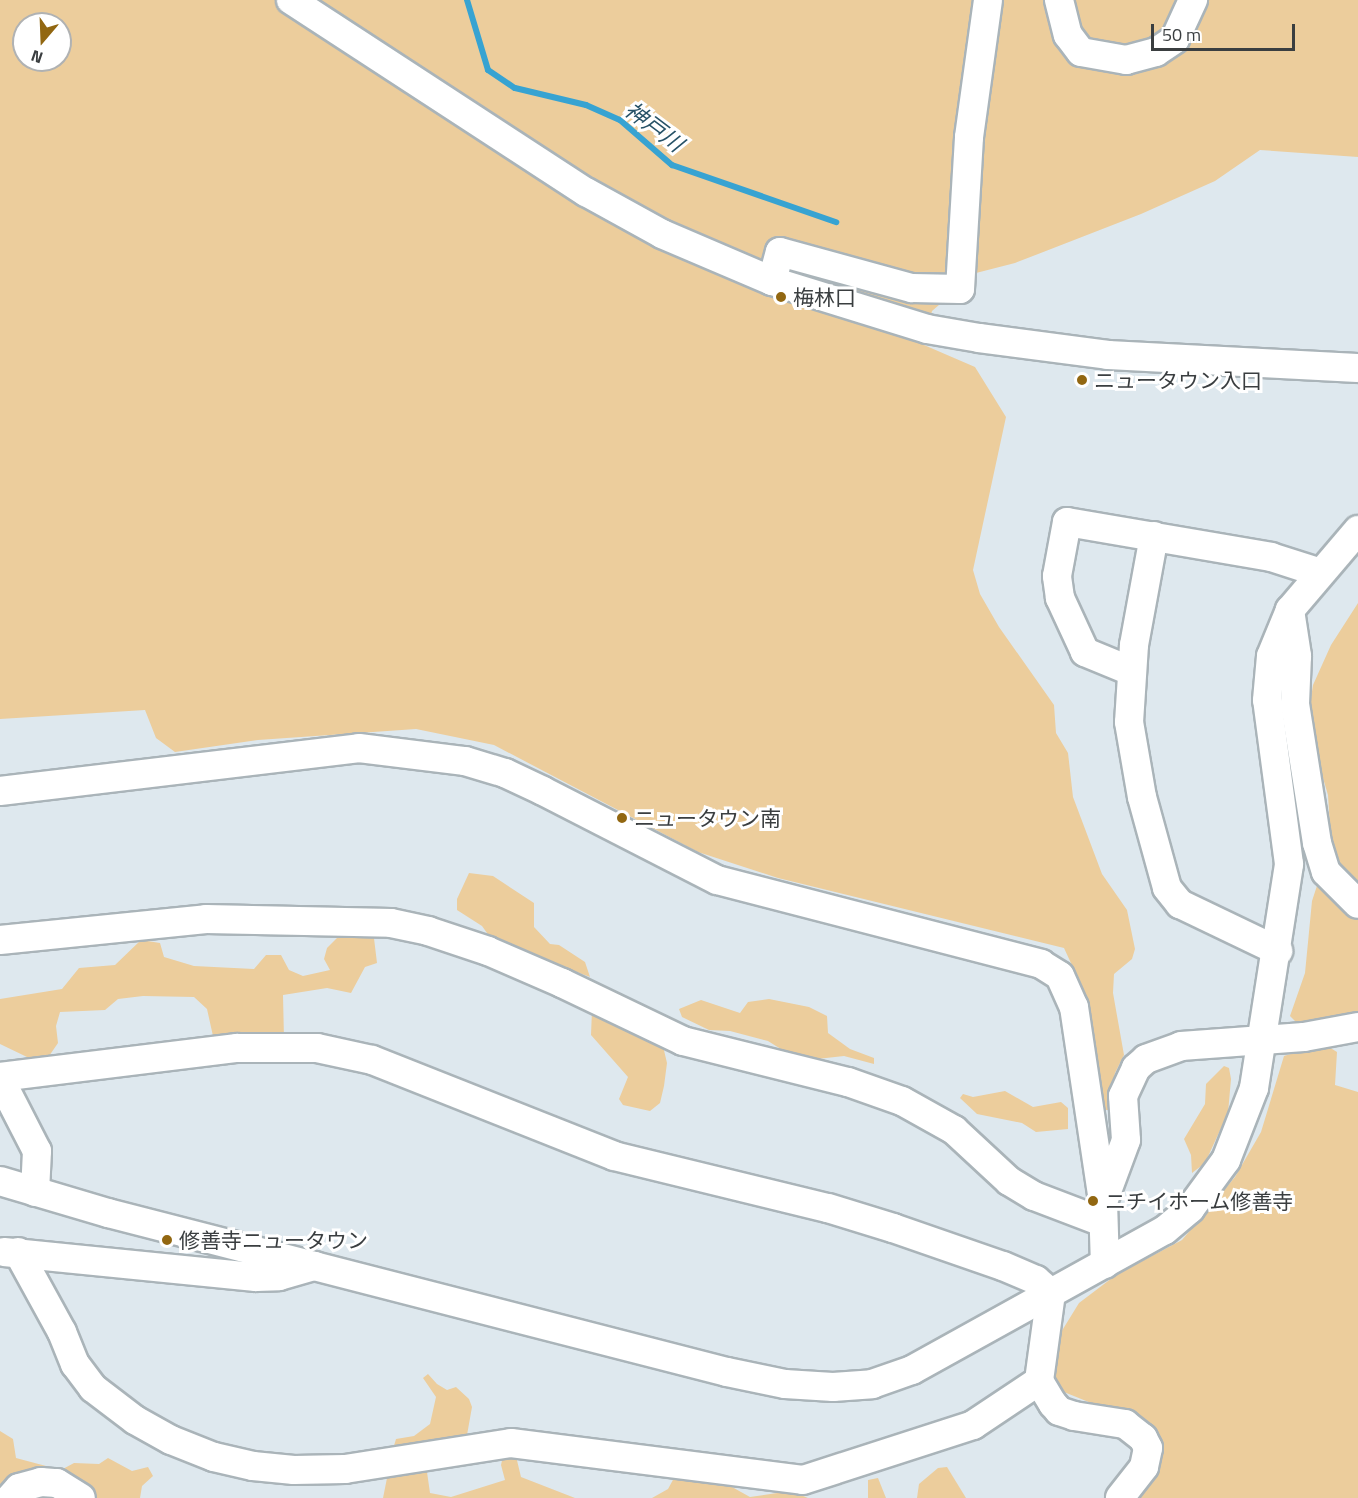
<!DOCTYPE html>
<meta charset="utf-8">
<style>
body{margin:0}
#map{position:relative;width:1358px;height:1498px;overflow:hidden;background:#dee8ee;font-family:"Titillium Web","Noto Sans JP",sans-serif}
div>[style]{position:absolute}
.green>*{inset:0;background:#eccd9c}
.stream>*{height:6px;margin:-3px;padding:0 3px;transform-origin:3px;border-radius:3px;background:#37a3d2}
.roads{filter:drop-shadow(2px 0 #aab4b9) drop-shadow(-2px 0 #aab4b9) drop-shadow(0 2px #aab4b9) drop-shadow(0 -2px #aab4b9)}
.minor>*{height:28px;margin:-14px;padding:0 14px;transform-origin:14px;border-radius:14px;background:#fff}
.dots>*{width:16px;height:16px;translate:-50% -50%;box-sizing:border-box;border:3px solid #fff;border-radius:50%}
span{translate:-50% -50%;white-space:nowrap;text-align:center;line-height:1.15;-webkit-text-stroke:6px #fff;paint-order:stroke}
.poi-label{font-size:21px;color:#3a3e40}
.left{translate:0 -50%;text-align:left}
.water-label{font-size:22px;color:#275267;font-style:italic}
.north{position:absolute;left:12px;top:12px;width:60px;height:60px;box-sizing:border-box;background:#fff;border:2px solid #b0b2b3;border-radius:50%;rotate:199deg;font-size:16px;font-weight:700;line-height:24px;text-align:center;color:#3a3e40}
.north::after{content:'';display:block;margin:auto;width:21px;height:27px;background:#926711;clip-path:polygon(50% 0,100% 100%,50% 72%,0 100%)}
.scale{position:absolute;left:1151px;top:24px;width:144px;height:27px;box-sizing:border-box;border:3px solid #3a3e40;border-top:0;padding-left:8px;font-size:18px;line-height:21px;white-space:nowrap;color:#3a3e40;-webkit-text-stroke:4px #fff;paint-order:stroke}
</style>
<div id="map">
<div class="green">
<i style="clip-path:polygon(evenodd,0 0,1358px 0,1358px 157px,1260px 150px,1215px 181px,1141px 214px,1015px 263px,976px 273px,932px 311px,924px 345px,975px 367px,1006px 417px,973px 570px,980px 594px,999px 627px,1054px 705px,1056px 733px,1068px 753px,1073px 797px,1102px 874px,1127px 910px,1135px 949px,1132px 959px,1114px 974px,1113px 993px,1124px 1055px,1115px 1073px,1109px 1110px,1103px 1110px,1088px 1000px,1064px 948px,778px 878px,698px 852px,494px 745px,416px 729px,258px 740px,175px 752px,156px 738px,145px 710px,0 719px,0 0,24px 24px,60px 24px,60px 60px,24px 60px,24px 24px)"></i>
<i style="clip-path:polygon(1358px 603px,1358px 1015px,1300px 1026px,1290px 1016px,1305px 973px,1312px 901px,1331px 843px,1328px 795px,1307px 724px,1313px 685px,1331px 645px)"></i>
<i style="clip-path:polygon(469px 873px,493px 876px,534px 903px,534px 927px,550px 944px,559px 945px,585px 962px,590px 977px,492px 940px,482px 926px,457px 910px,457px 899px)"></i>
<i style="clip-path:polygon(347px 928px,373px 930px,377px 963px,365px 967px,351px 993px,327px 988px,283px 995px,284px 1039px,213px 1036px,207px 1009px,194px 997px,143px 996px,118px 999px,105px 1010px,60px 1012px,56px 1026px,58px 1043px,47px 1059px,27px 1057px,0 1044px,0 999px,62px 989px,79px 968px,115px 965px,141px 940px,160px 943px,164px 957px,194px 966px,254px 969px,266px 955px,281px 955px,289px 970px,303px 976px,330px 970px,324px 959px,327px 948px)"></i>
<i style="clip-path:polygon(769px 999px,809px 1007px,827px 1016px,828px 1033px,850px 1049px,874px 1058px,874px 1064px,844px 1056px,817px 1059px,784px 1051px,768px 1041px,730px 1031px,709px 1030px,682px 1017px,679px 1009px,701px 1000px,740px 1013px,748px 1002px)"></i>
<i style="clip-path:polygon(592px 1010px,663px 1046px,667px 1063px,664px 1086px,660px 1103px,650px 1111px,623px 1105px,619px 1099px,628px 1077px,591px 1035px)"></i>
<i style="clip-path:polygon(1324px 1044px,1337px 1052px,1335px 1085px,1358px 1092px,1358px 1498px,1138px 1498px,1157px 1460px,1101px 1407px,1059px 1390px,1054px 1376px,1055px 1342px,1079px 1303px,1116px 1275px,1182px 1240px,1235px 1177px,1261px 1132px,1284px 1056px)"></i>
<i style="clip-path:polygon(1224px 1066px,1229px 1068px,1231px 1079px,1228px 1113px,1205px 1163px,1192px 1173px,1191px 1155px,1184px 1139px,1205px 1104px,1206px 1084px)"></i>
<i style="clip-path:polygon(1005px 1091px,1033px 1107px,1061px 1102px,1068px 1108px,1068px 1129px,1036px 1132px,1022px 1123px,977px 1114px,960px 1098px,963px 1094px,973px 1097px)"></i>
<i style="clip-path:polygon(428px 1374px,437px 1384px,447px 1390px,456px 1387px,469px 1399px,472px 1407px,467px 1435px,393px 1449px,396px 1439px,414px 1436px,430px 1424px,436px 1397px,423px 1378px)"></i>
<i style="clip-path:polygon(0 1431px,13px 1439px,16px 1458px,61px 1470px,74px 1463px,99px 1464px,108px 1458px,132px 1471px,148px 1467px,153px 1476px,142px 1486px,140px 1498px,0 1498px)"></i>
<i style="clip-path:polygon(515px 1452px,521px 1477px,575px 1498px,383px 1498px,387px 1478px,395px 1466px,415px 1461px,427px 1472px,430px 1493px,451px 1497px,505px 1480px,501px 1465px,503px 1456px)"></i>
<i style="clip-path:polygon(947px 1467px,966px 1498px,917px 1498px,919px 1484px,938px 1468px)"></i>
<i style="clip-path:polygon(682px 1477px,732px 1487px,750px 1497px,791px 1491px,808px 1498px,652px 1498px,668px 1489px,674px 1478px)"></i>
<i style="clip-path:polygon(878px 1478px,886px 1498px,868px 1498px,868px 1480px)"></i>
</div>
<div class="stream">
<i style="left:467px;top:0;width:73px;rotate:73.3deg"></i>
<i style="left:488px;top:70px;width:32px;rotate:34deg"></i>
<i style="left:515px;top:88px;width:73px;rotate:13.5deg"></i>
<i style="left:586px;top:105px;width:37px;rotate:24deg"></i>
<i style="left:620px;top:120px;width:69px;rotate:40.9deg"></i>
<i style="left:672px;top:165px;width:174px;rotate:19.2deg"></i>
</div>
<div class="roads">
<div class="minor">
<i style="left:291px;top:0;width:352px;rotate:33.1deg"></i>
<i style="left:586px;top:192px;width:87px;rotate:28.9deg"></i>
<i style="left:662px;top:234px;width:120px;rotate:23.1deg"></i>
<i style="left:772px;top:281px;width:162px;rotate:17.2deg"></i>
<i style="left:927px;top:329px;width:53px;rotate:9.8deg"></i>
<i style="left:979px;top:338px;width:130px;rotate:7.5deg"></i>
<i style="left:1108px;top:355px;width:250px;rotate:3deg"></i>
<i style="left:1059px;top:0;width:36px;rotate:76deg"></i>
<i style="left:1068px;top:35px;width:21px;rotate:53deg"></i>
<i style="left:1081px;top:52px;width:46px;rotate:10.1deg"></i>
<i style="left:1126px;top:60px;width:31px;rotate:-15deg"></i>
<i style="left:1156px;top:52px;width:23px;rotate:-34deg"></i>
<i style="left:1175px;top:39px;width:43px;rotate:-65.2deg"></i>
<i style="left:772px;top:281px;width:30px;rotate:-75deg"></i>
<i style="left:780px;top:252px;width:137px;rotate:15.3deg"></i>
<i style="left:912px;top:288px;width:48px;rotate:1.2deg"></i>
<i style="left:960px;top:289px;width:152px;rotate:-86.6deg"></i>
<i style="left:969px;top:137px;width:138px;rotate:-82.1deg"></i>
<i style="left:1154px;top:536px;width:111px;rotate:100.4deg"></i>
<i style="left:1134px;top:645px;width:77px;rotate:93.7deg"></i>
<i style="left:1129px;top:722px;width:76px;rotate:80.2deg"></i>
<i style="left:1142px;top:797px;width:94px;rotate:74.6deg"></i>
<i style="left:1167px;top:888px;width:21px;rotate:51deg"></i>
<i style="left:1180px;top:904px;width:109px;rotate:25.6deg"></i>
<i style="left:1290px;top:610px;width:47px;rotate:81.3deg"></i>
<i style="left:1297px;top:656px;width:48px;rotate:92.4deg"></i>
<i style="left:1295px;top:704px;width:141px;rotate:81deg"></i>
<i style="left:1317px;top:843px;width:30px;rotate:73deg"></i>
<i style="left:1326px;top:872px;width:45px;rotate:45deg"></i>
<i style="left:1131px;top:671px;width:50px;rotate:-157.6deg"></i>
<i style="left:1085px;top:652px;width:60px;rotate:-114.8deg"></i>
<i style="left:1060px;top:598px;width:22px;rotate:-98deg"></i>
<i style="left:1057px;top:576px;width:55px;rotate:-79.5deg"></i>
<i style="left:1067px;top:522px;width:207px;rotate:9.7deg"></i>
<i style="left:1271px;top:557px;width:52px;rotate:17.7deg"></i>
<i style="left:0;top:791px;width:362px;rotate:-6.8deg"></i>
<i style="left:359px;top:748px;width:107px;rotate:7deg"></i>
<i style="left:465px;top:761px;width:42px;rotate:16.7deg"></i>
<i style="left:505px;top:773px;width:42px;rotate:25.3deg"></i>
<i style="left:543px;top:791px;width:195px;rotate:27.1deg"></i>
<i style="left:717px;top:880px;width:335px;rotate:14.5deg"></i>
<i style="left:1041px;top:964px;width:22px;rotate:32deg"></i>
<i style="left:1060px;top:976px;width:34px;rotate:66deg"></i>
<i style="left:1074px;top:1007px;width:197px;rotate:81.5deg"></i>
<i style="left:1103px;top:1202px;width:62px;rotate:88.2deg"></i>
<i style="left:0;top:940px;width:207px;rotate:-5.8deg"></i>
<i style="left:206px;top:919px;width:185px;rotate:1.2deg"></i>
<i style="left:391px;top:923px;width:38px;rotate:12deg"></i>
<i style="left:428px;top:931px;width:63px;rotate:18.4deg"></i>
<i style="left:488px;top:951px;width:81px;rotate:23.4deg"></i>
<i style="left:562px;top:983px;width:134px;rotate:25.6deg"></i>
<i style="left:683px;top:1041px;width:170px;rotate:14deg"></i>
<i style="left:848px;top:1082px;width:57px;rotate:19.4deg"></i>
<i style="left:902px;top:1101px;width:60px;rotate:29.1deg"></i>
<i style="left:954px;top:1130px;width:75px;rotate:42.8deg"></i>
<i style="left:1009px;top:1181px;width:29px;rotate:31deg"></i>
<i style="left:1034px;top:1196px;width:73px;rotate:20.9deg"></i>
<i style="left:0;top:1077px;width:239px;rotate:-7deg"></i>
<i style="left:237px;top:1048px;width:80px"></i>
<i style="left:317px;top:1048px;width:56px;rotate:12.3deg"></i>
<i style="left:372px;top:1060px;width:260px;rotate:21.6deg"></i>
<i style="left:614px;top:1156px;width:220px;rotate:13.7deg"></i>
<i style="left:828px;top:1208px;width:68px;rotate:17.1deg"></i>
<i style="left:893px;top:1228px;width:116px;rotate:19.1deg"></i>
<i style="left:1003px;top:1266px;width:36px;rotate:23deg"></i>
<i style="left:1036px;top:1280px;width:20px;rotate:41deg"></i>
<i style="left:0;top:1079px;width:81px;rotate:62.8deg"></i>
<i style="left:37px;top:1151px;width:41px;rotate:92.8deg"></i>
<i style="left:0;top:1181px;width:113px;rotate:16.5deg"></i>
<i style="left:108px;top:1213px;width:639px;rotate:14.41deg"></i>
<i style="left:727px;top:1372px;width:59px;rotate:11.7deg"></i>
<i style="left:785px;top:1384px;width:48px;rotate:3.6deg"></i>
<i style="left:833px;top:1387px;width:39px;rotate:-4deg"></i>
<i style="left:872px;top:1384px;width:42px;rotate:-19.3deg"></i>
<i style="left:912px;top:1370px;width:289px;rotate:-29deg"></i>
<i style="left:1165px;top:1230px;width:33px;rotate:-40deg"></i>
<i style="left:1190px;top:1209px;width:61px;rotate:-53.7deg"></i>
<i style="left:1226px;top:1160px;width:77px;rotate:-68.7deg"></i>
<i style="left:1254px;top:1088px;width:227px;rotate:-81.1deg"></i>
<i style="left:1289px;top:864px;width:165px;rotate:-97.6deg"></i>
<i style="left:1267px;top:700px;width:44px;rotate:-84.8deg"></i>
<i style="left:1271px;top:656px;width:50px;rotate:-67.6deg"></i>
<i style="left:1290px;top:610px;width:105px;rotate:-49.6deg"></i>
<i style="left:1103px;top:1202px;width:66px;rotate:-69.6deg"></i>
<i style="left:1126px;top:1140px;width:44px;rotate:-93.9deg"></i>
<i style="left:1123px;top:1096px;width:31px;rotate:-65deg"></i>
<i style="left:1136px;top:1068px;width:13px;rotate:-42deg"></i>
<i style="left:1146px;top:1059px;width:37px;rotate:-20deg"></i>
<i style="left:1181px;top:1046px;width:123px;rotate:-4.2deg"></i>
<i style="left:1304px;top:1037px;width:55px;rotate:-10.5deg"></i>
<i style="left:4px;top:1252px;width:253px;rotate:5.7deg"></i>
<i style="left:256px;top:1277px;width:23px;rotate:-2deg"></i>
<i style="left:279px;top:1276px;width:37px;rotate:-16deg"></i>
<i style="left:18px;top:1252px;width:91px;rotate:61.2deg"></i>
<i style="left:62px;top:1332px;width:35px;rotate:68deg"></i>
<i style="left:75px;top:1364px;width:30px;rotate:53deg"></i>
<i style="left:93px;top:1388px;width:53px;rotate:37.3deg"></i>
<i style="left:135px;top:1420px;width:41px;rotate:29.1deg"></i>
<i style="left:171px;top:1440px;width:46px;rotate:21.6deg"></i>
<i style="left:214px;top:1457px;width:40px;rotate:13deg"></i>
<i style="left:253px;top:1466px;width:41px;rotate:5.6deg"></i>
<i style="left:294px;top:1470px;width:51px;rotate:-1.1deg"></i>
<i style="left:345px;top:1469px;width:168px;rotate:-8.9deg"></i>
<i style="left:511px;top:1443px;width:294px;rotate:7.2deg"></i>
<i style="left:803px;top:1480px;width:179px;rotate:-17.9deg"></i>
<i style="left:973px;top:1425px;width:79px;rotate:-33.7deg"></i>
<i style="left:1051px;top:1293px;width:89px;rotate:97.8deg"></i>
<i style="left:1039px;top:1381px;width:27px;rotate:59deg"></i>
<i style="left:1053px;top:1404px;width:9px;rotate:49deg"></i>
<i style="left:1059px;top:1411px;width:16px;rotate:18deg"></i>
<i style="left:1074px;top:1416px;width:52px;rotate:8.9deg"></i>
<i style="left:1125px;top:1424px;width:23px;rotate:38deg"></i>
<i style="left:1143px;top:1438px;width:11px;rotate:63deg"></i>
<i style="left:1148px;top:1448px;width:19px;rotate:102deg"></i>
<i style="left:1144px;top:1467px;width:39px;rotate:128deg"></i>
<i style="left:10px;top:1498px;width:13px;rotate:-48deg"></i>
<i style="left:19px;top:1488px;width:23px;rotate:-15deg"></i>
<i style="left:41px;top:1482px;width:16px;rotate:4deg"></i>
<i style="left:57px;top:1483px;width:28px;rotate:32deg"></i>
</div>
</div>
<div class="dots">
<i style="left:781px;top:297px;background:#926711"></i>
<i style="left:1082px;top:380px;background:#926711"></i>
<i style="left:622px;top:818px;background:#926711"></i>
<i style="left:1093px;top:1201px;background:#926711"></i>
<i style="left:167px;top:1240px;background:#926711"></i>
</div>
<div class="poi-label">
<span class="left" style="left:793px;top:297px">梅林口</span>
<span class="left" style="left:1094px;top:380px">ニュータウン入口</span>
<span class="left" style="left:634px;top:818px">ニュータウン南</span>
<span class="left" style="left:1105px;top:1201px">ニチイホーム修善寺</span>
<span class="left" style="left:179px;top:1240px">修善寺ニュータウン</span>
</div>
<div class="water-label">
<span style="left:654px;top:127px;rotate:37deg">神戸川</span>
</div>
<div class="north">N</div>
<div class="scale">50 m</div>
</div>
